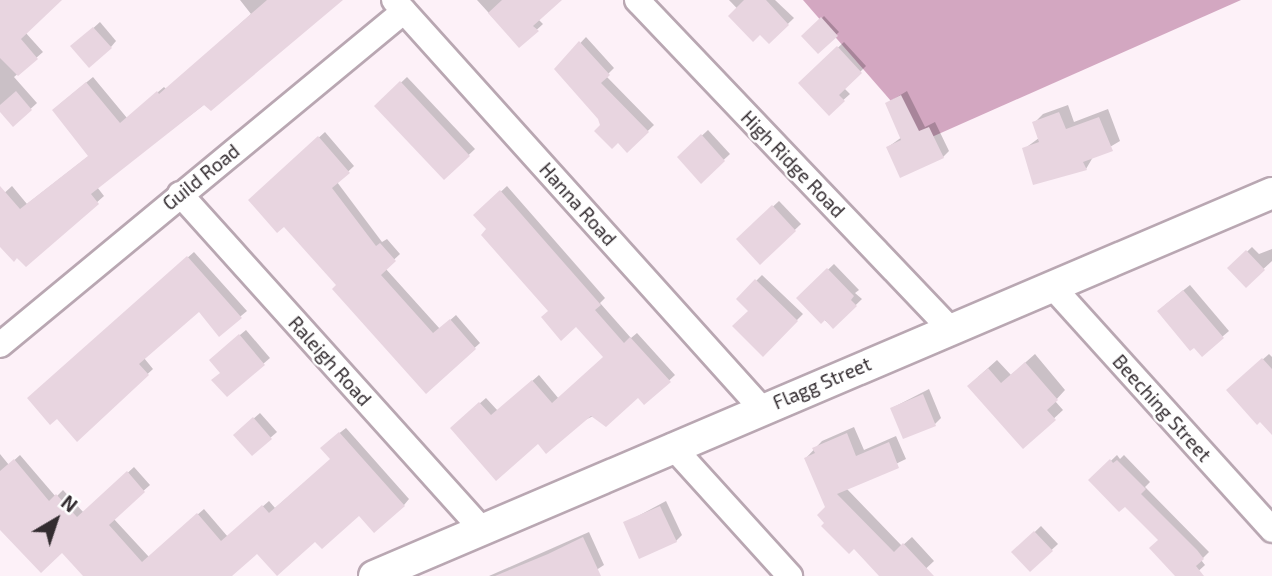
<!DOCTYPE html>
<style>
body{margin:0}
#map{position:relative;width:1272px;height:576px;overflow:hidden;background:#fdf1f8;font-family:"Exo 2",sans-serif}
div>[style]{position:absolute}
.forest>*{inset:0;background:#d3a7c1}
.shadow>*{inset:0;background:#0003}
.building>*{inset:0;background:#e8d5e0}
.roads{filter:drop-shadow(2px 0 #b9a7b2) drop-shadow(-2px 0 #b9a7b2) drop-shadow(0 2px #b9a7b2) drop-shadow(0 -2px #b9a7b2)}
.minor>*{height:24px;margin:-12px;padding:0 12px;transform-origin:12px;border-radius:12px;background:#fff}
.tertiary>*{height:30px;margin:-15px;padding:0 15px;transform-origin:15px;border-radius:15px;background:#fff}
span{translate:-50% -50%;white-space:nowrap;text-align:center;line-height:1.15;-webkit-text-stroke:5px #fff;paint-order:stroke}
.street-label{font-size:19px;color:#332c30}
.north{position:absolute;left:21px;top:485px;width:70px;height:70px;-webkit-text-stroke:5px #fff;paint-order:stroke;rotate:39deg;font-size:19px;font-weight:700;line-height:28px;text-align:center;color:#332c30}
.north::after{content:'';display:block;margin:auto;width:24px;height:32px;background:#332c30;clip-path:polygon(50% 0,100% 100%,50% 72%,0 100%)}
</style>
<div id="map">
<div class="forest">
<i style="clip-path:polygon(803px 0,1241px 0,925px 140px)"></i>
</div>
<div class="shadow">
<i style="clip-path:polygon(4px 0,60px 0,25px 32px,43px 52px,14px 77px,37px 103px,13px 125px,0 110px,0 3px)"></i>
<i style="clip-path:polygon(240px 0,340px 0,97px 187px,104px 196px,26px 265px,0 244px,0 197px,12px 186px,27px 204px,90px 155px,60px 104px,93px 77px,127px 118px,164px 87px,167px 90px,251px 14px)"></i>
<i style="clip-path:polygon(477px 0,553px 0,538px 19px,543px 24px,519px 46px)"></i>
<i style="clip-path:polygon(729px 0,775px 0,794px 18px,769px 42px)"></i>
<i style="clip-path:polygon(824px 16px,839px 32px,818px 52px,804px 36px)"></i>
<i style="clip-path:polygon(100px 22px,116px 41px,111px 47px,79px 41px)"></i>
<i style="clip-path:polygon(586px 37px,614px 68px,606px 76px,654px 125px,627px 151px,556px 69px)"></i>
<i style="clip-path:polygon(844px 42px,866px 66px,844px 88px,850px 94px,829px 113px,800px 83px)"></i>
<i style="clip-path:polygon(407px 77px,475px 149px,444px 178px,376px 106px)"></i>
<i style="clip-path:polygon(907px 91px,925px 127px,935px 122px,949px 151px,943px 157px,888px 147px,902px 137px,887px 103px)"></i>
<i style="clip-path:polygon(1068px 105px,1074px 122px,1108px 109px,1120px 141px,1093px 157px,1086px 169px,1024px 149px,1039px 138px,1034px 123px,1043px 114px)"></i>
<i style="clip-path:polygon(708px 130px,730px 154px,701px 181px,679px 157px)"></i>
<i style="clip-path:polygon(325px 132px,354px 166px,337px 182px,382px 242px,387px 239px,400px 254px,385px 268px,440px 329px,456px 315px,480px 343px,426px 392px,338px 285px,256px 195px)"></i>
<i style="clip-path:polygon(507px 186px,605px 298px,600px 303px,631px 338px,637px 333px,675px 375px,645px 403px,638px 396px,538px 441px,458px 422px,486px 398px,498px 411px,539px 375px,559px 399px,605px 357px,577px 324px,550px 310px,476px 215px)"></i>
<i style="clip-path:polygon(779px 201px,801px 224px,760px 263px,738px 239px)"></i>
<i style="clip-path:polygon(1252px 247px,1259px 254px,1272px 249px,1272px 261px,1246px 285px,1230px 268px)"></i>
<i style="clip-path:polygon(194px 252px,247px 311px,219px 334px,200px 310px,144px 358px,153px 369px,77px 439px,35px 392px)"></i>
<i style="clip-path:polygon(834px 264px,859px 290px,855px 293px,862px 299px,833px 327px,798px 298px)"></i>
<i style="clip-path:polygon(762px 275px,803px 314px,763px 354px,750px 311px,738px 299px)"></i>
<i style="clip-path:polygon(1190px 285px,1229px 331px,1202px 354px,1165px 305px)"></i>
<i style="clip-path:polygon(246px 330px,270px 358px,227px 395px,217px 354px)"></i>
<i style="clip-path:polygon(1035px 354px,1065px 390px,1055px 401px,1063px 410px,1023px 447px,978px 377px,997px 360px,1011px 375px)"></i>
<i style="clip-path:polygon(1269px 354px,1272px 357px,1272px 424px,1235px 384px)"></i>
<i style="clip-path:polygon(929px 389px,941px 418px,935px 424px,892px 408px)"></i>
<i style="clip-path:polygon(260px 413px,277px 432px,252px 454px,235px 435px)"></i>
<i style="clip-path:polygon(854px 427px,864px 450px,896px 436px,906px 459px,846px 488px,902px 546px,912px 537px,934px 561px,918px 576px,881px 576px,827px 508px,806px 458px,822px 441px)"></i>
<i style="clip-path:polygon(346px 428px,409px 499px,404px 505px,359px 514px,315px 539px,257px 552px,230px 576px,87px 576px,62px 551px,0 527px,0 454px,9px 465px,20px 455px,56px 497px,63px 490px,84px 513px,134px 467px,150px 485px,113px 518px,149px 557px,204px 509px,228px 537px,269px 501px,275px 508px,332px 459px,328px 442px)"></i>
<i style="clip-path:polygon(1117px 455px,1120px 459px,1124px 455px,1150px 482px,1145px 487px,1209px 552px,1201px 560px,1205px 565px,1193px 576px,1177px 576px,1160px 540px,1125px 504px,1091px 480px)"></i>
<i style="clip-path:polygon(666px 501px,682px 535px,676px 541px,625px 523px)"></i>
<i style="clip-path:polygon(1041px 526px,1058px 544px,1030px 570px,1014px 552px)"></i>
<i style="clip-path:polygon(589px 532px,604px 565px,587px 576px,489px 576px)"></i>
</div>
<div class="building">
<i style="clip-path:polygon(0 0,62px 0,21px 39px,38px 59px,18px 76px,0 58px)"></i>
<i style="clip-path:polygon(267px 0,343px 0,211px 111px,204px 105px,91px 194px,99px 204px,26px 267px,17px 258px,14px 262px,0 247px,0 186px,20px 209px,88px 156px,52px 110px,86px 82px,120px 123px,157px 91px,159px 94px)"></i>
<i style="clip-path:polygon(502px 0,562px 0,533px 26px,539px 31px,519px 48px,488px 13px)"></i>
<i style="clip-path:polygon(744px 0,766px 0,789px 25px,769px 44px,760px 35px,753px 42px,728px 16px)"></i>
<i style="clip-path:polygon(821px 17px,838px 36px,818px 54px,801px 36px)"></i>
<i style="clip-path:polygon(93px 27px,112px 48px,89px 68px,70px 46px)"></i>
<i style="clip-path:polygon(579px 41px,610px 75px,601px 83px,649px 132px,627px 153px,618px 143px,612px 149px,594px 131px,600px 125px,598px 119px,554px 69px)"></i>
<i style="clip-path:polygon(837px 46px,862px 73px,839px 95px,845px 101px,829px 116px,798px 83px)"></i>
<i style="clip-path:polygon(400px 81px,470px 156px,444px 180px,374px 106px)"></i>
<i style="clip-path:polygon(16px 91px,32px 110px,13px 127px,0 112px,0 105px)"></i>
<i style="clip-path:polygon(901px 95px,919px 131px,929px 127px,944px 158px,900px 178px,886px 147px,901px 140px,885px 103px)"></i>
<i style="clip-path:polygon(1059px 112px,1066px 129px,1099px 117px,1113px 151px,1083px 162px,1087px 170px,1033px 185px,1022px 148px,1039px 142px,1032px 122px)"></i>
<i style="clip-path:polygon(701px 134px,725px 161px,701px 184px,677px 157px)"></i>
<i style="clip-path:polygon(318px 136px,350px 173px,332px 188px,376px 246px,380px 243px,396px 261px,381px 275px,433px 333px,450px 319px,476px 349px,426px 394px,332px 289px,336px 285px,284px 227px,277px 233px,248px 200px)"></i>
<i style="clip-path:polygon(500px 190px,601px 305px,595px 310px,624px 343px,630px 337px,671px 382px,644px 405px,638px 398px,606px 427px,591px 416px,546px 454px,538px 444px,496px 481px,450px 428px,479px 402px,491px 415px,532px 380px,552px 403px,603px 357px,576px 327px,561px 341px,541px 317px,548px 311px,481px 235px,486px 229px,473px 215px)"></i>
<i style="clip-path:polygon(772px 205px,796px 231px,760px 265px,736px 239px)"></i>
<i style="clip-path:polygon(1246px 250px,1265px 270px,1246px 288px,1227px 268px)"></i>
<i style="clip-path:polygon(187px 256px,242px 318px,219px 337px,199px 312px,139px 364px,149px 375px,77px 442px,57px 419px,50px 425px,27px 398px)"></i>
<i style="clip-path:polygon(827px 268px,854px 296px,851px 300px,857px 306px,833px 329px,825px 320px,821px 324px,796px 298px)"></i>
<i style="clip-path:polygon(755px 279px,798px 321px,763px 357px,732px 326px,748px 311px,736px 299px)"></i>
<i style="clip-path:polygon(1183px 290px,1224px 338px,1202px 357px,1194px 348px,1190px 351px,1157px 311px)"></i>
<i style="clip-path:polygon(239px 334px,265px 365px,227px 397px,211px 380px,220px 373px,209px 360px)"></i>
<i style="clip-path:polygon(1262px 358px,1272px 369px,1272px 435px,1260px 422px,1257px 425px,1226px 390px)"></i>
<i style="clip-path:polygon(1025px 362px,1058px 400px,1047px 410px,1056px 420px,1023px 449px,967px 386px,988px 368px,1001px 383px)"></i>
<i style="clip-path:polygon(923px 394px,936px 426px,903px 439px,890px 408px)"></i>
<i style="clip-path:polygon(253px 417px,272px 439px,252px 456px,233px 435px)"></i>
<i style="clip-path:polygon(339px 432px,405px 506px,374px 533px,359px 516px,322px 549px,315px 542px,277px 576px,257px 554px,232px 576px,83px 576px,62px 553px,41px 573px,0 530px,0 471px,14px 459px,49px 501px,56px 494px,77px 517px,127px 471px,145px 492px,109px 525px,142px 562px,197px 513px,221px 541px,262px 505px,269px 513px,330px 459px,320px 448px)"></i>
<i style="clip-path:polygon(847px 433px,856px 456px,889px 442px,899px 468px,837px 494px,894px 552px,903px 543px,934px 576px,879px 576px,854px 549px,849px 554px,821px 526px,824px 523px,817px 515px,825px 507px,804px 458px,815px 453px,812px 448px)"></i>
<i style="clip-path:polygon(1110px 459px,1113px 463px,1117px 460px,1146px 489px,1141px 494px,1197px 550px,1204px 559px,1196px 566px,1204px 576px,1175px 576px,1149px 548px,1158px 540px,1125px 507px,1119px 512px,1088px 480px)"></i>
<i style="clip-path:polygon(660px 506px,677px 542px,639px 559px,623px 522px)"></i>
<i style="clip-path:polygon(1034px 531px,1053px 551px,1030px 572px,1011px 552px)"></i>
<i style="clip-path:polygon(583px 537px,601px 576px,495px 576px,548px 554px)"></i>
</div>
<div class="roads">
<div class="minor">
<i style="left:394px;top:0;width:550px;rotate:48.02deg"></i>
<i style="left:637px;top:0;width:454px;rotate:46.4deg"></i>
<i style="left:180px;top:194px;width:450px;rotate:48deg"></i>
<i style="left:1051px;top:285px;width:330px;rotate:47.9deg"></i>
<i style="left:0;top:345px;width:524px;rotate:-39.58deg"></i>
<i style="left:672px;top:446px;width:176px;rotate:47.8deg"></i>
</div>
<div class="tertiary">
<i style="left:374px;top:576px;width:976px;rotate:-23.1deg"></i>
</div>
</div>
<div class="street-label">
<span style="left:793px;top:164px;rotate:46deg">High Ridge Road</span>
<span style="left:201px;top:177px;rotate:-39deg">Guild Road</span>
<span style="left:578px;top:204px;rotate:48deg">Hanna Road</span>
<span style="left:330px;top:361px;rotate:48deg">Raleigh Road</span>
<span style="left:822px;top:383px;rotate:-23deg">Flagg Street</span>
<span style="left:1162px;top:408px;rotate:48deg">Beeching Street</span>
</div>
<div class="north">N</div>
</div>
